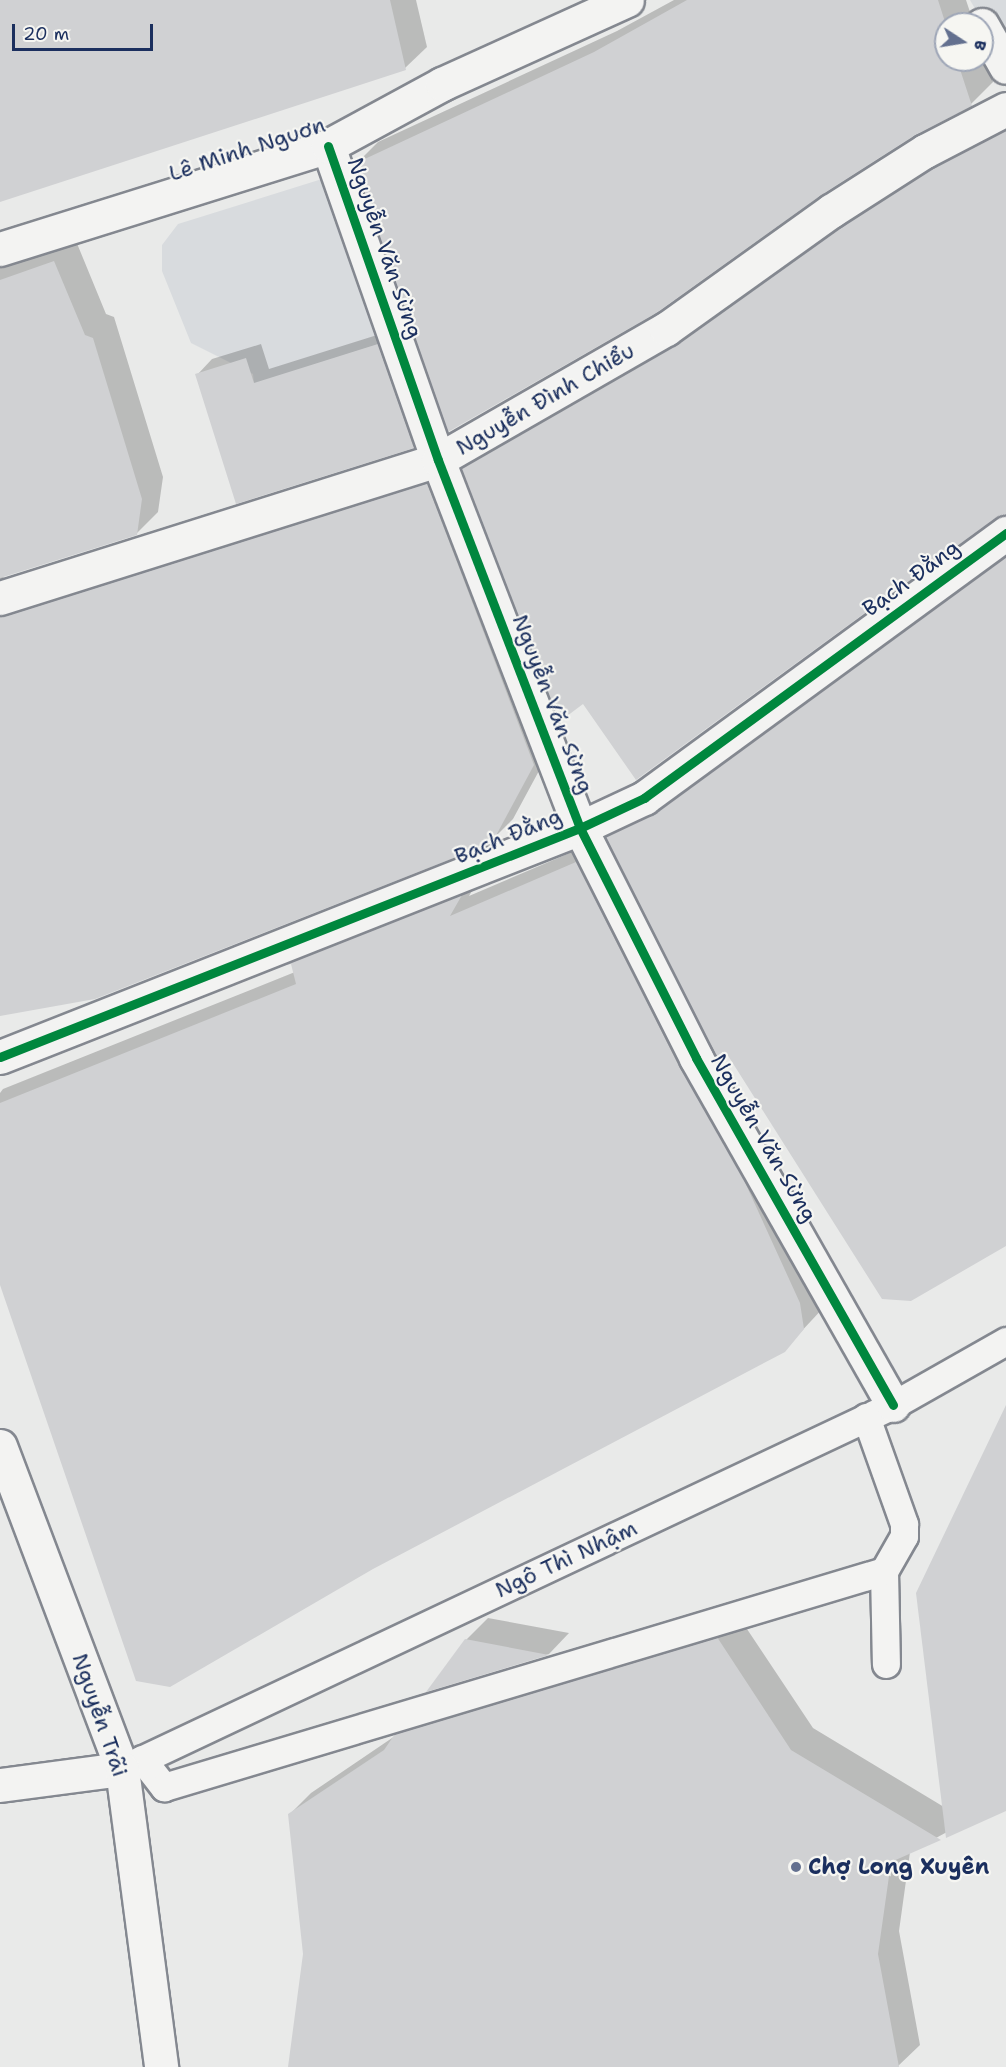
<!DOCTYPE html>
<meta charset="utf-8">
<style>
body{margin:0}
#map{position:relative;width:1006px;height:2067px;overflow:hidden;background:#e9eae9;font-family:"Shantell Sans",sans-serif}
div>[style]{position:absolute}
.green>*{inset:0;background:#d8dbde}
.shadow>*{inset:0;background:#0003}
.building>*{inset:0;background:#d0d1d3}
.roads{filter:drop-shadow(2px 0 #848890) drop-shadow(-2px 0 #848890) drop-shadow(0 2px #848890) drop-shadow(0 -2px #848890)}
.lane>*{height:27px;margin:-13.5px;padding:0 13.5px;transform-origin:13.5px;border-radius:13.5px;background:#f3f3f2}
.street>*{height:33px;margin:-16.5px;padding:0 16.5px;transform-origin:16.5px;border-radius:16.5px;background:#f3f3f2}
.secondary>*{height:33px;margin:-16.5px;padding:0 16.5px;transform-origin:16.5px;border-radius:16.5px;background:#f3f3f2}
.cycleway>*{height:9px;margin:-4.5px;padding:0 4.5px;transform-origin:4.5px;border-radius:4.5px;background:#00873e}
.dots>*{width:16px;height:16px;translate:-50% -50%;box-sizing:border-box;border:3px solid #f6f6f2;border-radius:50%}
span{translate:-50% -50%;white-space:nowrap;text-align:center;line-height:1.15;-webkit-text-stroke:4.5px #f6f6f2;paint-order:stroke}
.street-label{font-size:22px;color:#1b2f5e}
.poi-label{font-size:22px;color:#1b2f5e;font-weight:700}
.left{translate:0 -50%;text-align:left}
.north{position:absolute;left:934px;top:12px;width:60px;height:60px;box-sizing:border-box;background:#f6f6f2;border:2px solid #9ea6b7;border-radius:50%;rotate:102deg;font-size:16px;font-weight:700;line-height:24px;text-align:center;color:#1b2f5e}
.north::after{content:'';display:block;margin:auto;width:21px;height:27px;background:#63708f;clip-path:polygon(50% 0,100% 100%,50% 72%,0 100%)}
.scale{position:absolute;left:12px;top:24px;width:141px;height:27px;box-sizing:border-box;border:3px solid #1b2f5e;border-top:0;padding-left:8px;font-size:18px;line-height:21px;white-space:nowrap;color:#1b2f5e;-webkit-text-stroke:4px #f6f6f2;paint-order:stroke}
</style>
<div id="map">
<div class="green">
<i style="clip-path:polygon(970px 0,1006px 0,1006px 63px)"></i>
<i style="clip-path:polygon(322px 179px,379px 344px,254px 384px,253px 374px,191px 343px,162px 271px,162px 245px,178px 224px)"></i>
</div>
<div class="shadow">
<i style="clip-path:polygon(0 0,416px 0,427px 47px,405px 68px,0 200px)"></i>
<i style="clip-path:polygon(674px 0,966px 0,974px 24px,946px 24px,946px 60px,982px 60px,982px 49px,993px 82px,971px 104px,356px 164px,378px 142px,617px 31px)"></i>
<i style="clip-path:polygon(1006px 123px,1006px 515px,463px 469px,481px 451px,954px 150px)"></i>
<i style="clip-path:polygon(76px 241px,106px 314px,114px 317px,163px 477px,158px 512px,136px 534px,3px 576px,8px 590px,448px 463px,554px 743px,513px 819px,491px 841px,0 1014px,0 267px)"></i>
<i style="clip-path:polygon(393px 330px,429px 431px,413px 447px,197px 375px,212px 359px,261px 344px,269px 369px)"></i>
<i style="clip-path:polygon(1006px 553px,1006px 1245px,607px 837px,625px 819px)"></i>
<i style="clip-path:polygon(598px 841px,825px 1306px,784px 1350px,0 1281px,0 1093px,3px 1089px,295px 972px,292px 963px,285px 964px,304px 945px,481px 875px,469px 896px)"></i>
<i style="clip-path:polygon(1006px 1408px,1006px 1809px,947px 1832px,910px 1852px,899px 1931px,920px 2045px,897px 2067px,291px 2067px,304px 1954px,289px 1815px,311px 1793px,395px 1736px,418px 1713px,739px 1617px,813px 1728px,944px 1807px)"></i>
<i style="clip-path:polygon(488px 1618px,569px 1633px,549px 1654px,430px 1689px,466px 1640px)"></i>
</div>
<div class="building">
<i style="clip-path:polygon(0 0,390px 0,406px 70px,0 202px)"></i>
<i style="clip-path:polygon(687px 0,938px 0,946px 25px,946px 60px,957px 60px,972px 106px,915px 135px,821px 195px,656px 313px,448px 432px,354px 164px,594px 52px)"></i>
<i style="clip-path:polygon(1006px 130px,1006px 515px,995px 518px,636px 780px,583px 704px,559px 722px,461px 468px,675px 345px,842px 227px,934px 167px)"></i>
<i style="clip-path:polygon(54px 261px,85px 335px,93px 338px,142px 499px,137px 535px,0 578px,0 280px)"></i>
<i style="clip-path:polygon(378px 344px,414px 448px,236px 504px,195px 374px,246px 358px,254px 383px)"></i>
<i style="clip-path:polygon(427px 483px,534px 765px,492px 843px,95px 999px,0 1016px,0 616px)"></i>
<i style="clip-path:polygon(1006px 556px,1006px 1246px,911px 1301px,882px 1299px,727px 1054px,718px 1059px,605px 837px,655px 813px)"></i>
<i style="clip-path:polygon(576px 862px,679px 1066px,743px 1178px,800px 1303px,804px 1329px,785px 1352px,373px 1569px,170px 1687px,136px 1681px,0 1285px,0 1103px,296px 984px,291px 964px,281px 966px,462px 895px,450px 916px)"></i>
<i style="clip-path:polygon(1006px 1405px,1006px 1811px,946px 1838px,916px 1593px)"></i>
<i style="clip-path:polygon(717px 1637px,791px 1750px,941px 1840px,891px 1862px,878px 1954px,899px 2067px,288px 2067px,303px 1954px,288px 1814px,384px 1750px,395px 1734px)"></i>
<i style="clip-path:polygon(465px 1639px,549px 1655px,426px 1692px)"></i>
</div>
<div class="roads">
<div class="lane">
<i style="left:866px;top:1417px;width:114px;rotate:70.4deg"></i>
<i style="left:904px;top:1524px;width:12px;rotate:90deg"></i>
<i style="left:904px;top:1536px;width:40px;rotate:119.7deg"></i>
<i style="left:884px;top:1571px;width:93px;rotate:88.8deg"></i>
<i style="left:142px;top:1759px;width:36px;rotate:52deg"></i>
<i style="left:164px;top:1787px;width:752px;rotate:-16.7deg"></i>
<i style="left:122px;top:1769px;width:853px;rotate:-25.27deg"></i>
<i style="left:893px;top:1405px;width:130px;rotate:-29.5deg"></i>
</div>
<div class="street">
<i style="left:328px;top:146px;width:333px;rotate:70.7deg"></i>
<i style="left:438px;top:460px;width:394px;rotate:68.9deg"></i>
<i style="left:580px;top:828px;width:258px;rotate:63.2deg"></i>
<i style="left:696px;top:1058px;width:399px;rotate:60.4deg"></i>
<i style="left:0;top:249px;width:344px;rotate:-17.4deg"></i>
<i style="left:328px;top:146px;width:130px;rotate:-28.5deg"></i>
<i style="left:442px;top:84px;width:203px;rotate:-24.4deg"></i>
<i style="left:0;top:598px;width:459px;rotate:-17.5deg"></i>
<i style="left:438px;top:460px;width:263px;rotate:-29.9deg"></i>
<i style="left:666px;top:329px;width:203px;rotate:-35.6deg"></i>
<i style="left:831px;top:211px;width:112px;rotate:-32.6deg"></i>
<i style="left:925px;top:151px;width:91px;rotate:-27.4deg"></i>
<i style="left:0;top:1057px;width:624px;rotate:-21.55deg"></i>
<i style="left:580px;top:828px;width:71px;rotate:-25.1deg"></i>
<i style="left:644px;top:798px;width:449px;rotate:-36.2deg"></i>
<i style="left:0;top:1785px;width:123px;rotate:-7.5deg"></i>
</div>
<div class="secondary">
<i style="left:982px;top:25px;width:48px;rotate:60.3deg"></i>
<i style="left:0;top:1446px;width:345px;rotate:69.3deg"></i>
<i style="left:122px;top:1769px;width:301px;rotate:82.5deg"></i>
</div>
</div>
<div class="cycleway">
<i style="left:328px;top:146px;width:333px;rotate:70.7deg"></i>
<i style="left:438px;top:460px;width:394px;rotate:68.9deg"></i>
<i style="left:580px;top:828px;width:258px;rotate:63.2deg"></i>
<i style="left:696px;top:1058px;width:399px;rotate:60.4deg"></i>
<i style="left:0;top:1057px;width:624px;rotate:-21.55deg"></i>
<i style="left:580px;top:828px;width:71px;rotate:-25.1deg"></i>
<i style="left:644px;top:798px;width:449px;rotate:-36.2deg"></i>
</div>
<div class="dots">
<i style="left:796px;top:1867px;background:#63708f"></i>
</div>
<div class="street-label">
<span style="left:247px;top:149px;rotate:-18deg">Lê Minh Nguơn</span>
<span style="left:385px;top:248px;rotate:71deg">Nguyễn Văn Sừng</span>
<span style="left:545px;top:399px;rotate:-30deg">Nguyễn Đình Chiểu</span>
<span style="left:911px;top:578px;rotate:-36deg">Bạch Đằng</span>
<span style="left:553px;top:704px;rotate:69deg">Nguyễn Văn Sừng</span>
<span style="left:508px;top:836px;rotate:-22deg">Bạch Đằng</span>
<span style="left:764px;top:1138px;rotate:60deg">Nguyễn Văn Sừng</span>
<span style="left:566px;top:1559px;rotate:-25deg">Ngô Thì Nhậm</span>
<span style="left:100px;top:1715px;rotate:71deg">Nguyễn Trãi</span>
</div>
<div class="poi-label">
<span class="left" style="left:808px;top:1867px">Chợ Long Xuyên</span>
</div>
<div class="north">B</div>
<div class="scale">20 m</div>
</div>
